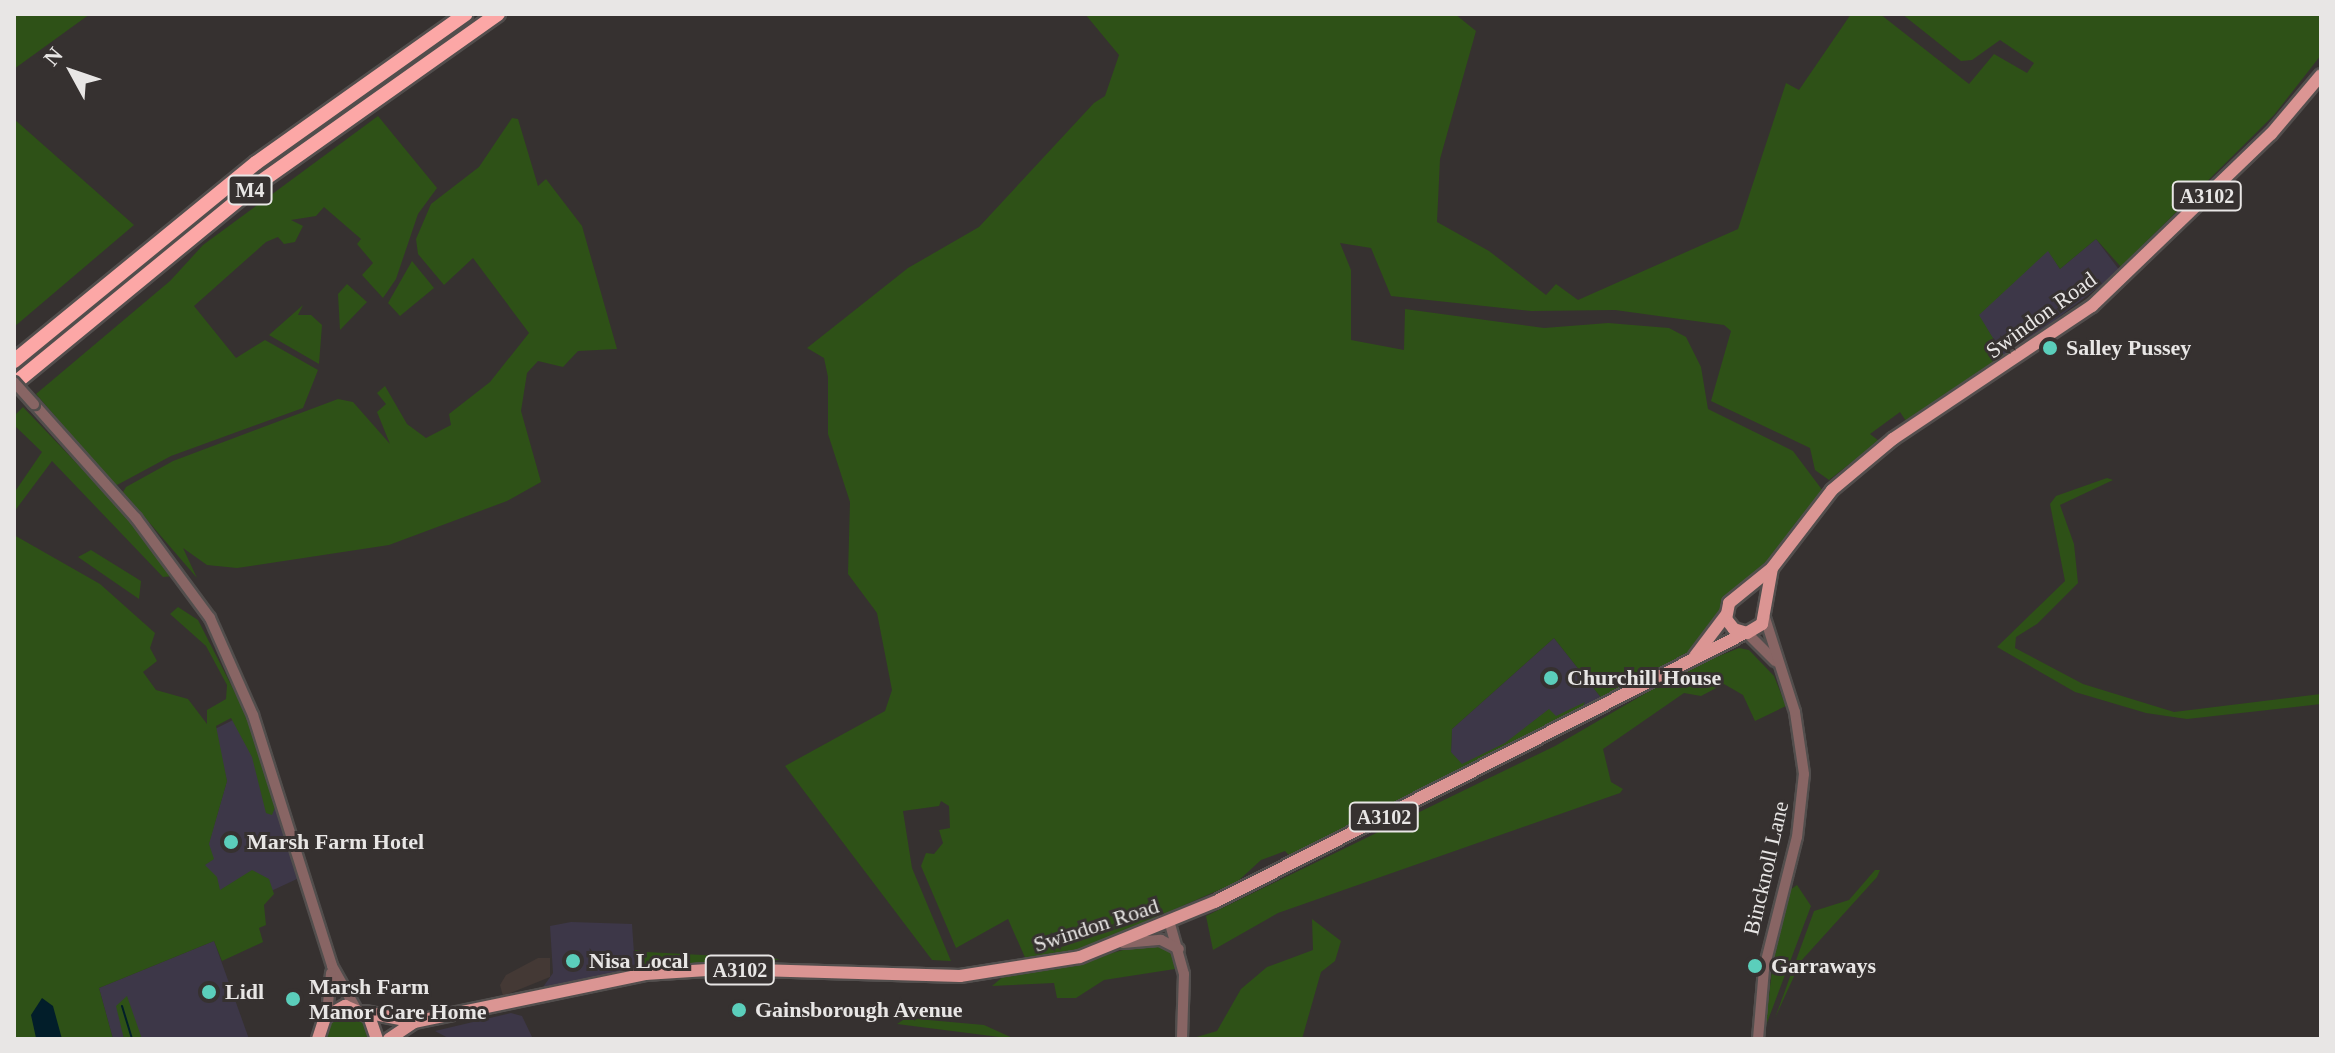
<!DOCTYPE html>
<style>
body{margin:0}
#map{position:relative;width:2335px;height:1053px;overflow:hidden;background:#363130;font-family:"Times New Roman",serif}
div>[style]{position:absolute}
.commercial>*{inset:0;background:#3d3748}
.built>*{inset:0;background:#443935}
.green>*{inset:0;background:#2e5117}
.water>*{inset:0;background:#021e2a}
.stream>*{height:2px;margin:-1px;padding:0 1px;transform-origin:1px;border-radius:1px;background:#021e2a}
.roads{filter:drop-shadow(2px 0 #524e4d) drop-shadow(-2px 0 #524e4d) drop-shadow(0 2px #524e4d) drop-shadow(0 -2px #524e4d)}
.minor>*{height:10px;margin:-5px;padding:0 5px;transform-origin:5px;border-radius:5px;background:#886564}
.major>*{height:12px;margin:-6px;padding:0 6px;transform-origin:6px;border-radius:6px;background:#db9593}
.highway>*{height:14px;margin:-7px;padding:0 7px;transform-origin:7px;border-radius:7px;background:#fca7a6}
.bridges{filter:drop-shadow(2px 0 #524e4d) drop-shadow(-2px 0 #524e4d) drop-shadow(0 2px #524e4d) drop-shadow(0 -2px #524e4d)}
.minor-bridge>*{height:10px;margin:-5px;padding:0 5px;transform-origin:5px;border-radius:5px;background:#886564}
.dots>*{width:22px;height:22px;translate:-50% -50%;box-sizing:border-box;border:4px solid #363130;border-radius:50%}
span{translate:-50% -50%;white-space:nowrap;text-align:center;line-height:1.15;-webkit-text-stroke:6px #363130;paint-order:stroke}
.shield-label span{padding:2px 6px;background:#363130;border:2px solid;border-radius:6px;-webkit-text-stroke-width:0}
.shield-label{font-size:20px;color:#e8e6e5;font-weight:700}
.street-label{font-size:22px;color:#e8e6e5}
.poi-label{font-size:22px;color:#e8e6e5;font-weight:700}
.left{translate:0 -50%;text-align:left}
.frame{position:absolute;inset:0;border:16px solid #e8e6e5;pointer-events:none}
.north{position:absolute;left:32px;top:32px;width:80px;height:80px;-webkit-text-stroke:6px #363130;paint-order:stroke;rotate:310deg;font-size:22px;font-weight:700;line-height:32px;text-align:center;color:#e8e6e5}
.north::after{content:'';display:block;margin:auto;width:28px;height:36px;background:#e8e6e5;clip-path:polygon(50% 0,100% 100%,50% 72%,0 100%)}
</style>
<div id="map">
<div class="commercial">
<i style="clip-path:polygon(2096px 239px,2120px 271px,2005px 358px,1978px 315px,2048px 250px,2060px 269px)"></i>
<i style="clip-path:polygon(1554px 638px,1603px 700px,1461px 777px,1451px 752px,1452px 729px)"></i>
<i style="clip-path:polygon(243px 715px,249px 720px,299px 878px,250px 901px,217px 893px,203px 863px,227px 781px,213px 730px)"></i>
<i style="clip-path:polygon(571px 922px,632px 924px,635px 968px,541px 990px,553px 973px,550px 926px)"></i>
<i style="clip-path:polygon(214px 941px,249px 1039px,113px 1039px,99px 988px)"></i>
<i style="clip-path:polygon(511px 1013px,522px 1016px,533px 1039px,450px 1039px,435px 1031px)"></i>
</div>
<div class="built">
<i style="clip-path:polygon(538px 958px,550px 958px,550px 977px,503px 996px,500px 985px,506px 975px)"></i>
</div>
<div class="green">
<i style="clip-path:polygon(14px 14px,90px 14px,14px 69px)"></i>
<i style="clip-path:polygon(1085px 14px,1455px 14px,1476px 31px,1440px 159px,1437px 222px,1489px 251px,1546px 295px,1556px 284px,1578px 300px,1738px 229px,1786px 83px,1799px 90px,1851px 14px,1880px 14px,1969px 84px,1994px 54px,2027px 73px,2034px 63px,2000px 40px,1972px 60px,1961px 61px,1902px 14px,2321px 14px,2321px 55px,2274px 115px,2121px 267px,2096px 239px,2060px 269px,2048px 251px,1979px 315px,2005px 358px,1906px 421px,1900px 412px,1870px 434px,1879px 441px,1829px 480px,1815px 470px,1810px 448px,1711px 401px,1731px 331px,1724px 325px,1615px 310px,1531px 311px,1391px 296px,1371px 248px,1340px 243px,1351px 270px,1351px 340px,1404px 350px,1405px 309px,1544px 328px,1608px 323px,1669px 328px,1686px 337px,1701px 367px,1708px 409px,1793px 451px,1823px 491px,1760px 574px,1726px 596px,1713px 629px,1688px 654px,1603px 700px,1554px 638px,1452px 729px,1451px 752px,1462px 764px,1505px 743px,1549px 709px,1556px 716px,1585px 702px,1579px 714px,1429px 790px,1378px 809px,1364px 821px,1291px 857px,1285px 851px,1261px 860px,1237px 882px,1091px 946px,1027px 962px,1008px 919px,956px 948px,921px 866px,926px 853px,934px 854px,943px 843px,939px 830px,950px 828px,949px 806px,941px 801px,939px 806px,903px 811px,912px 868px,951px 961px,932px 960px,785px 766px,885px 711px,892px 690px,877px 613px,848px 574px,850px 502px,828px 434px,828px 377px,824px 358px,807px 348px,908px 268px,979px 227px,1094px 103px,1105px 96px,1119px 55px)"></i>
<i style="clip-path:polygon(378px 116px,437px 188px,418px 214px,396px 279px,383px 298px,362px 275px,373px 263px,357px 244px,361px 239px,324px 207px,316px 216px,291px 220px,303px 226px,295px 242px,284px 244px,278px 237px,266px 242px,194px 306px,236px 358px,265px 340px,318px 370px,303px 408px,171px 456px,117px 485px,110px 480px,36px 394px,170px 281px,203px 245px)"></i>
<i style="clip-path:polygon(512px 118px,518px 119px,538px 186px,546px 179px,582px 226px,617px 349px,578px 351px,563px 367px,538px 361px,527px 373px,521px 411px,541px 482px,507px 501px,389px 545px,237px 568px,207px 565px,183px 548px,197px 578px,123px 492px,126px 487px,173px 461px,338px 399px,353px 402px,390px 444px,377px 412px,386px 404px,377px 393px,385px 386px,407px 424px,426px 438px,451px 425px,449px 414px,490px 382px,529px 333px,473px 258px,444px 285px,418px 254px,416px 239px,431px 204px,479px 167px)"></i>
<i style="clip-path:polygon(14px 119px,134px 225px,14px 327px)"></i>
<i style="clip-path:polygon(412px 261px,434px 288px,400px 316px,388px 303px)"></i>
<i style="clip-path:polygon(347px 284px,367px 302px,340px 330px,338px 294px)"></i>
<i style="clip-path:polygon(303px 305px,298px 315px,311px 315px,322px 325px,319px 364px,269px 335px)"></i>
<i style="clip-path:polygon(23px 407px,129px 518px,174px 576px,163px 577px,52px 461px,14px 512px,14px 493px,42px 452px,14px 425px,14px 416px)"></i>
<i style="clip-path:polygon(2107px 478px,2113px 480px,2060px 505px,2074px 544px,2078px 583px,2037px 624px,2016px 637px,2015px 648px,2083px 684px,2174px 712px,2321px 694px,2321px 704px,2187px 719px,2146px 713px,2075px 692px,1997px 647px,2065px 581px,2050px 504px,2056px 496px)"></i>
<i style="clip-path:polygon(14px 535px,100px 584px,155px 633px,150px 648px,157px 661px,143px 672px,156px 690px,188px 699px,207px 724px,207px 710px,226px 699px,227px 685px,206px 646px,170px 614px,178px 607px,198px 620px,249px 720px,276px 805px,272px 815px,266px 813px,252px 757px,231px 718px,216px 726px,227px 781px,209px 844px,214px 859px,205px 865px,217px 877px,220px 890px,252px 870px,269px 879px,274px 894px,264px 905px,266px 925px,259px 928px,263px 942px,222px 961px,214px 941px,99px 988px,113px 1039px,14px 1039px)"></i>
<i style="clip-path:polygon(91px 550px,141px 581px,139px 599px,78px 557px)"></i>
<i style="clip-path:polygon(1739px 648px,1749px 650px,1774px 676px,1786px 706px,1755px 721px,1743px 695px,1724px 684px,1701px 696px,1684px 693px,1603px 749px,1611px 782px,1623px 789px,1620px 793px,1278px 913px,1213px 950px,1206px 916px,1555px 746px,1689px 668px)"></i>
<i style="clip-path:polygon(1875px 870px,1880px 870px,1877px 877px,1801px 961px,1775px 1018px,1814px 911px,1849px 900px)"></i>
<i style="clip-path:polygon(1797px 885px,1811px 906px,1765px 1028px,1776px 938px,1787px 892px)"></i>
<i style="clip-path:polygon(1312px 919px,1341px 941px,1335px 961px,1321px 972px,1302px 1039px,1190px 1039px,1217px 1031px,1241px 989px,1267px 967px,1313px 950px)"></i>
<i style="clip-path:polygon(1137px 946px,1164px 946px,1174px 956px,1175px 969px,1104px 980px,1076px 998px,1057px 998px,1054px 983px,992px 986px,1005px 975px,1056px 969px)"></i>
<i style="clip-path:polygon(635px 950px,646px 952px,780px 959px,760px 964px,640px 967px,636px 966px)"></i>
<i style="clip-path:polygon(127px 996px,142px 1039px,124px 1039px,116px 1006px)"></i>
<i style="clip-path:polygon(345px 1013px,366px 1022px,371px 1039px,324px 1039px,330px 1020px)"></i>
<i style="clip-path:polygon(906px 1018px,984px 1025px,1015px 1039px,897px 1024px)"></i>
</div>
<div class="water">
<i style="clip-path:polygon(42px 998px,53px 1006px,62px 1039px,36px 1038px,31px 1015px)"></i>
</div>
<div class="stream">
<i style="left:122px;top:1006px;width:34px;rotate:73deg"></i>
</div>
<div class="roads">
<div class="minor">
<i style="left:34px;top:404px;width:153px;rotate:48.2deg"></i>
<i style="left:136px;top:518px;width:124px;rotate:53.5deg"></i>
<i style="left:210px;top:618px;width:106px;rotate:66.1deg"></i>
<i style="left:253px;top:715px;width:263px;rotate:72.5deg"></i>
<i style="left:332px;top:966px;width:47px;rotate:60.7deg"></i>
<i style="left:1747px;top:633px;width:40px;rotate:45deg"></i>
<i style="left:1170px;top:924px;width:52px;rotate:74.4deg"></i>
<i style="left:1184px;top:974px;width:65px;rotate:91.8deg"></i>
<i style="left:1123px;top:943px;width:38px;rotate:-5deg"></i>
<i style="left:1161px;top:940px;width:20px;rotate:27deg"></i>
<i style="left:327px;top:1014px;width:41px;rotate:-84.4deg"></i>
<i style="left:1758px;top:1039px;width:70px;rotate:-85.1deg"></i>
<i style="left:1764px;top:969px;width:136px;rotate:-76deg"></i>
<i style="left:1797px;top:837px;width:63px;rotate:-83.7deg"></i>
<i style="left:1804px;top:774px;width:63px;rotate:-98.3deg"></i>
<i style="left:1795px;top:712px;width:99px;rotate:-107.7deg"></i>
</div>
<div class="major">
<i style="left:1772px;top:568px;width:57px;rotate:100.1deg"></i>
<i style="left:1762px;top:624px;width:17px;rotate:149deg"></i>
<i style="left:1747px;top:633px;width:14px;rotate:-163deg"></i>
<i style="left:1734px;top:629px;width:13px;rotate:-129deg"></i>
<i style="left:1726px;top:619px;width:16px;rotate:-79deg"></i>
<i style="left:1729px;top:603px;width:55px;rotate:-39.1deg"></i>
<i style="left:1772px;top:568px;width:98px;rotate:-52.4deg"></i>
<i style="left:1832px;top:490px;width:80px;rotate:-39.9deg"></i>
<i style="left:1893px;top:439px;width:239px;rotate:-33.8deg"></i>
<i style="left:2092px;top:306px;width:248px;rotate:-43.9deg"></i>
<i style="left:2271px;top:134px;width:77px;rotate:-49.7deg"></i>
<i style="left:1695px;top:656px;width:51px;rotate:-52.9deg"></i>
<i style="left:365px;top:1012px;width:50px;rotate:11.5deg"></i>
<i style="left:318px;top:1039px;width:23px;rotate:-72deg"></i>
<i style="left:325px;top:1017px;width:23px;rotate:-29deg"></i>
<i style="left:345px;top:1006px;width:26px;rotate:23deg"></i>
<i style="left:369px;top:1016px;width:24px;rotate:71deg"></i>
<i style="left:389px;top:1039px;width:30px;rotate:-34deg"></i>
<i style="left:414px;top:1022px;width:236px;rotate:-11.7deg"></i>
<i style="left:645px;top:974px;width:78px;rotate:-3.7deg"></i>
<i style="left:723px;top:969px;width:237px;rotate:1.7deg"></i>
<i style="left:960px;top:976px;width:121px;rotate:-9deg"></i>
<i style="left:1080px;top:957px;width:146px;rotate:-22.2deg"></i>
<i style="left:1215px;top:902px;width:594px;rotate:-26.91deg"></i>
</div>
<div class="highway">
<i style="left:14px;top:361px;width:313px;rotate:-39.3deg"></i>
<i style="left:256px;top:163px;width:257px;rotate:-35.4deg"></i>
<i style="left:14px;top:384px;width:317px;rotate:-39.4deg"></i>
<i style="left:259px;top:183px;width:293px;rotate:-35.3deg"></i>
</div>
</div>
<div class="bridges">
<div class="minor-bridge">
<i style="left:14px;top:382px;width:30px;rotate:48deg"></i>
</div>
</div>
<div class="dots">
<i style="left:2050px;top:348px;background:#5bcebb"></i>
<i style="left:1551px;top:678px;background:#5bcebb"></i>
<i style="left:231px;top:842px;background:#5bcebb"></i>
<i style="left:573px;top:961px;background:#5bcebb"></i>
<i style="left:1755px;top:966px;background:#5bcebb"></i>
<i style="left:209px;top:992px;background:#5bcebb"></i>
<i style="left:293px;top:999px;background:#5bcebb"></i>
<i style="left:739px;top:1010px;background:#5bcebb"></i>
</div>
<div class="shield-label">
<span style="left:250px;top:190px">M4</span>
<span style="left:2207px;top:196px">A3102</span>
<span style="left:1384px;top:817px">A3102</span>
<span style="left:740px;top:970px">A3102</span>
</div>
<div class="street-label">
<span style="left:2041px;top:315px;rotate:-36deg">Swindon Road</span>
<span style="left:1766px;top:868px;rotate:-77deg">Bincknoll Lane</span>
<span style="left:1096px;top:925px;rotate:-18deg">Swindon Road</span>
</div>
<div class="poi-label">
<span class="left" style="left:2066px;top:348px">Salley Pussey</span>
<span class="left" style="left:1567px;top:678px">Churchill House</span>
<span class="left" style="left:247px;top:842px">Marsh Farm Hotel</span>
<span class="left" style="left:589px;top:961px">Nisa Local</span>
<span class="left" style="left:1771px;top:966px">Garraways</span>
<span class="left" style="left:309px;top:999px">Marsh Farm<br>Manor Care Home</span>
<span class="left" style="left:225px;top:992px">Lidl</span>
<span class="left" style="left:755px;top:1010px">Gainsborough Avenue</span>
</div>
<div class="frame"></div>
<div class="north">N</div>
</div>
